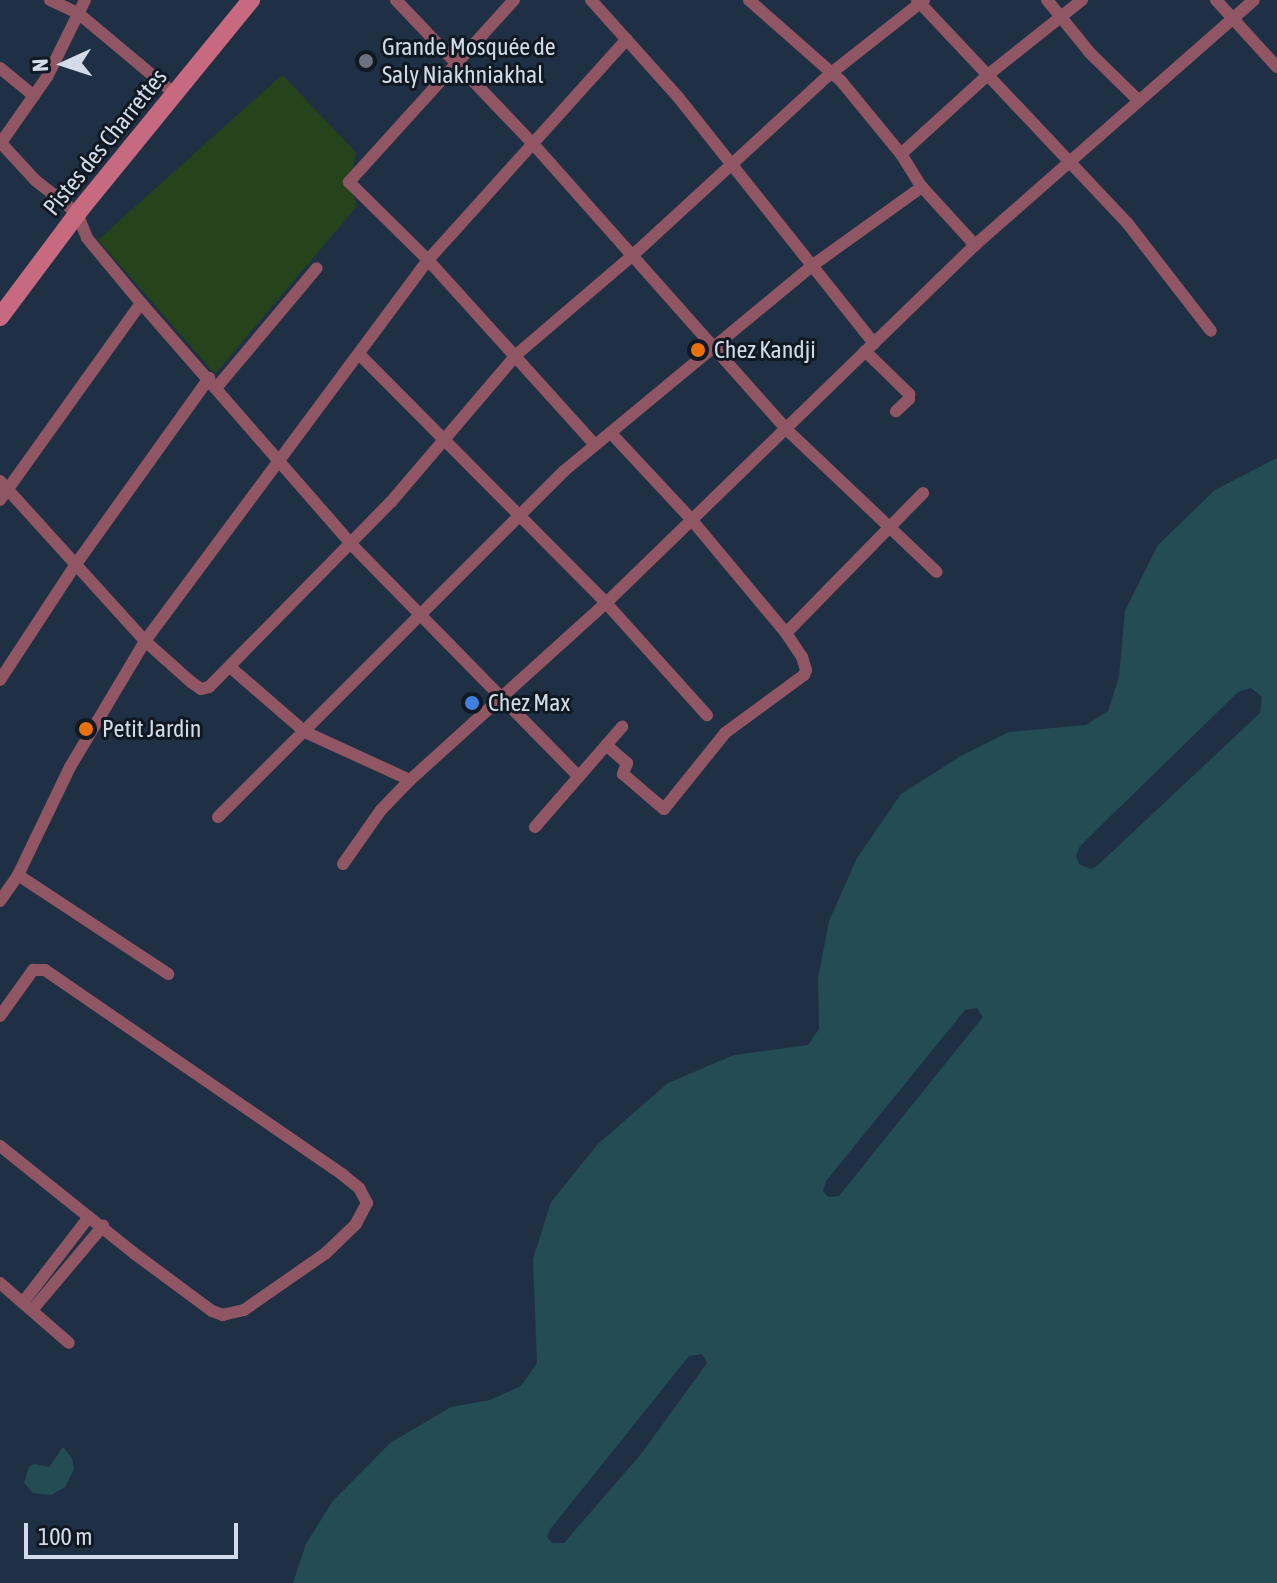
<!DOCTYPE html>
<meta charset="utf-8">
<style>
body{margin:0}
#map{position:relative;width:1277px;height:1583px;overflow:hidden;background:#1f3045;font-family:"Asap Condensed",sans-serif}
div>[style]{position:absolute}
.green>*{inset:0;background:#25441b}
.water>*{inset:0;background:#244c54}
.pier>*{inset:0;background:#1f3045}
.minor>*{height:12px;margin:-6px;padding:0 6px;transform-origin:6px;border-radius:6px;background:#915663}
.secondary>*{height:18px;margin:-9px;padding:0 9px;transform-origin:9px;border-radius:9px;background:#c76a80}
.dots>*{width:22px;height:22px;translate:-50% -50%;box-sizing:border-box;border:4px solid #101821;border-radius:50%}
span{translate:-50% -50%;white-space:nowrap;text-align:center;line-height:1.15;-webkit-text-stroke:6px #101821;paint-order:stroke}
.poi-label{font-size:24px;color:#d1dbe9}
.left{translate:0 -50%;text-align:left}
.street-label{font-size:24px;color:#d1dbe9}
.north{position:absolute;left:24px;top:24px;width:80px;height:80px;-webkit-text-stroke:6px #101821;paint-order:stroke;rotate:267deg;font-size:22px;font-weight:700;line-height:32px;text-align:center;color:#d1dbe9}
.north::after{content:'';display:block;margin:auto;width:28px;height:36px;background:#d1dbe9;clip-path:polygon(50% 0,100% 100%,50% 72%,0 100%)}
.scale{position:absolute;left:24px;top:1523px;width:214px;height:36px;box-sizing:border-box;border:4px solid #d1dbe9;border-top:0;padding-left:10px;font-size:24px;line-height:28px;white-space:nowrap;color:#d1dbe9;-webkit-text-stroke:6px #101821;paint-order:stroke}
</style>
<div id="map">
<div class="green">
<i style="clip-path:polygon(282px 75px,356px 152px,350px 186px,357px 206px,215px 374px,98px 240px)"></i>
</div>
<div class="water">
<i style="clip-path:polygon(1277px 458px,1277px 1583px,293px 1583px,306px 1544px,332px 1502px,390px 1443px,451px 1407px,490px 1400px,521px 1386px,537px 1363px,533px 1259px,551px 1202px,598px 1144px,668px 1083px,734px 1055px,808px 1045px,819px 1029px,818px 979px,829px 921px,857px 858px,901px 794px,961px 756px,1009px 732px,1086px 725px,1108px 711px,1119px 677px,1125px 611px,1158px 545px,1215px 490px)"></i>
<i style="clip-path:polygon(63px 1447px,72px 1458px,74px 1469px,65px 1487px,51px 1495px,33px 1493px,24px 1483px,29px 1467px,34px 1464px,49px 1467px)"></i>
</div>
<div class="pier">
<i style="clip-path:polygon(1251px 688px,1262px 697px,1260px 713px,1097px 866px,1090px 869px,1079px 864px,1076px 856px,1080px 846px,1238px 692px)"></i>
<i style="clip-path:polygon(977px 1008px,983px 1017px,839px 1196px,828px 1197px,823px 1191px,826px 1181px,965px 1010px)"></i>
<i style="clip-path:polygon(702px 1354px,707px 1363px,641px 1454px,564px 1543px,552px 1543px,547px 1537px,551px 1528px,689px 1356px)"></i>
</div>
<div class="minor">
<i style="left:50px;top:0;width:31px;rotate:25deg"></i>
<i style="left:78px;top:13px;width:126px;rotate:39.9deg"></i>
<i style="left:396px;top:0;width:202px;rotate:46.4deg"></i>
<i style="left:535px;top:146px;width:377px;rotate:48.4deg"></i>
<i style="left:785px;top:428px;width:209px;rotate:43.5deg"></i>
<i style="left:514px;top:0;width:246px;rotate:132.2deg"></i>
<i style="left:349px;top:182px;width:111px;rotate:44.6deg"></i>
<i style="left:428px;top:260px;width:249px;rotate:47.9deg"></i>
<i style="left:591px;top:0;width:130px;rotate:48.1deg"></i>
<i style="left:678px;top:97px;width:315px;rotate:51.5deg"></i>
<i style="left:749px;top:0;width:123px;rotate:41.4deg"></i>
<i style="left:841px;top:81px;width:94px;rotate:50.6deg"></i>
<i style="left:901px;top:154px;width:39px;rotate:58deg"></i>
<i style="left:922px;top:187px;width:79px;rotate:47.6deg"></i>
<i style="left:917px;top:0;width:308px;rotate:46.7deg"></i>
<i style="left:1128px;top:224px;width:135px;rotate:52.2deg"></i>
<i style="left:1047px;top:0;width:68px;rotate:50.9deg"></i>
<i style="left:1090px;top:53px;width:67px;rotate:44.4deg"></i>
<i style="left:1216px;top:0;width:91px;rotate:47.7deg"></i>
<i style="left:0;top:68px;width:44px;rotate:39.5deg"></i>
<i style="left:1px;top:143px;width:50px;rotate:47.4deg"></i>
<i style="left:35px;top:180px;width:53px;rotate:38.2deg"></i>
<i style="left:77px;top:213px;width:27px;rotate:68deg"></i>
<i style="left:87px;top:238px;width:85px;rotate:50.3deg"></i>
<i style="left:141px;top:303px;width:318px;rotate:48.9deg"></i>
<i style="left:350px;top:543px;width:327px;rotate:45.6deg"></i>
<i style="left:0;top:144px;width:82px;rotate:-55deg"></i>
<i style="left:47px;top:77px;width:86px;rotate:-63.7deg"></i>
<i style="left:901px;top:154px;width:119px;rotate:-42.3deg"></i>
<i style="left:989px;top:74px;width:119px;rotate:-38.5deg"></i>
<i style="left:865px;top:351px;width:62px;rotate:44.3deg"></i>
<i style="left:909px;top:394px;width:5px;rotate:90deg"></i>
<i style="left:909px;top:399px;width:18px;rotate:137deg"></i>
<i style="left:359px;top:354px;width:351px;rotate:45.2deg"></i>
<i style="left:606px;top:603px;width:151px;rotate:48deg"></i>
<i style="left:217px;top:387px;width:155px;rotate:-50deg"></i>
<i style="left:0;top:481px;width:216px;rotate:47.8deg"></i>
<i style="left:145px;top:641px;width:62px;rotate:41.7deg"></i>
<i style="left:191px;top:682px;width:12px;rotate:35deg"></i>
<i style="left:201px;top:689px;width:8px;rotate:-14deg"></i>
<i style="left:209px;top:687px;width:260px;rotate:-45.5deg"></i>
<i style="left:391px;top:502px;width:193px;rotate:-49.6deg"></i>
<i style="left:516px;top:355px;width:154px;rotate:-40.5deg"></i>
<i style="left:633px;top:255px;width:268px;rotate:-42.6deg"></i>
<i style="left:830px;top:74px;width:120px;rotate:-38.2deg"></i>
<i style="left:0;top:500px;width:242px;rotate:-54.4deg"></i>
<i style="left:786px;top:633px;width:196px;rotate:-45.6deg"></i>
<i style="left:230px;top:667px;width:99px;rotate:40.9deg"></i>
<i style="left:305px;top:732px;width:115px;rotate:24.6deg"></i>
<i style="left:0;top:680px;width:139px;rotate:-56.8deg"></i>
<i style="left:76px;top:564px;width:229px;rotate:-54.4deg"></i>
<i style="left:606px;top:745px;width:28px;rotate:41deg"></i>
<i style="left:627px;top:763px;width:12px;rotate:110deg"></i>
<i style="left:623px;top:774px;width:54px;rotate:40.5deg"></i>
<i style="left:664px;top:809px;width:97px;rotate:-51.2deg"></i>
<i style="left:725px;top:733px;width:98px;rotate:-36.3deg"></i>
<i style="left:804px;top:675px;width:5px;rotate:-68deg"></i>
<i style="left:806px;top:670px;width:14px;rotate:-107deg"></i>
<i style="left:802px;top:657px;width:29px;rotate:-124deg"></i>
<i style="left:786px;top:633px;width:147px;rotate:-129.8deg"></i>
<i style="left:692px;top:520px;width:119px;rotate:-133deg"></i>
<i style="left:218px;top:817px;width:489px;rotate:-45deg"></i>
<i style="left:564px;top:471px;width:323px;rotate:-39.6deg"></i>
<i style="left:813px;top:265px;width:134px;rotate:-35.6deg"></i>
<i style="left:535px;top:827px;width:133px;rotate:-49deg"></i>
<i style="left:343px;top:864px;width:66px;rotate:-54.9deg"></i>
<i style="left:381px;top:810px;width:42px;rotate:-46deg"></i>
<i style="left:410px;top:780px;width:264px;rotate:-42.1deg"></i>
<i style="left:606px;top:603px;width:514px;rotate:-44.13deg"></i>
<i style="left:975px;top:245px;width:371px;rotate:-41.3deg"></i>
<i style="left:18px;top:875px;width:180px;rotate:33.4deg"></i>
<i style="left:0;top:901px;width:32px;rotate:-55deg"></i>
<i style="left:18px;top:875px;width:120px;rotate:-64.3deg"></i>
<i style="left:70px;top:767px;width:147px;rotate:-59.2deg"></i>
<i style="left:145px;top:641px;width:475px;rotate:-53.4deg"></i>
<i style="left:428px;top:260px;width:297px;rotate:-48deg"></i>
<i style="left:0;top:1016px;width:57px;rotate:-54.3deg"></i>
<i style="left:33px;top:970px;width:12px"></i>
<i style="left:45px;top:970px;width:362px;rotate:34.5deg"></i>
<i style="left:343px;top:1175px;width:21px;rotate:39deg"></i>
<i style="left:359px;top:1188px;width:17px;rotate:62deg"></i>
<i style="left:367px;top:1203px;width:24px;rotate:118deg"></i>
<i style="left:356px;top:1224px;width:42px;rotate:136deg"></i>
<i style="left:326px;top:1253px;width:100px;rotate:145.2deg"></i>
<i style="left:244px;top:1310px;width:22px;rotate:167deg"></i>
<i style="left:223px;top:1315px;width:12px;rotate:-160deg"></i>
<i style="left:212px;top:1311px;width:96px;rotate:-143.5deg"></i>
<i style="left:135px;top:1254px;width:173px;rotate:-141.3deg"></i>
<i style="left:0;top:1283px;width:91px;rotate:41deg"></i>
<i style="left:24px;top:1301px;width:106px;rotate:-52.3deg"></i>
<i style="left:33px;top:1309px;width:109px;rotate:-49.9deg"></i>
</div>
<div class="secondary">
<i style="left:0;top:317px;width:139px;rotate:-53.2deg"></i>
<i style="left:83px;top:206px;width:266px;rotate:-50.8deg"></i>
</div>
<div class="dots">
<i style="left:366px;top:61px;background:#6b7280"></i>
<i style="left:698px;top:350px;background:#e8710a"></i>
<i style="left:472px;top:703px;background:#3f7fe0"></i>
<i style="left:86px;top:729px;background:#e8710a"></i>
</div>
<div class="poi-label">
<span class="left" style="left:382px;top:61px">Grande Mosquée de<br>Saly Niakhniakhal</span>
<span class="left" style="left:714px;top:350px">Chez Kandji</span>
<span class="left" style="left:488px;top:703px">Chez Max</span>
<span class="left" style="left:102px;top:729px">Petit Jardin</span>
</div>
<div class="street-label">
<span style="left:105px;top:142px;rotate:-51deg">Pistes des Charrettes</span>
</div>
<div class="north">N</div>
<div class="scale">100 m</div>
</div>
